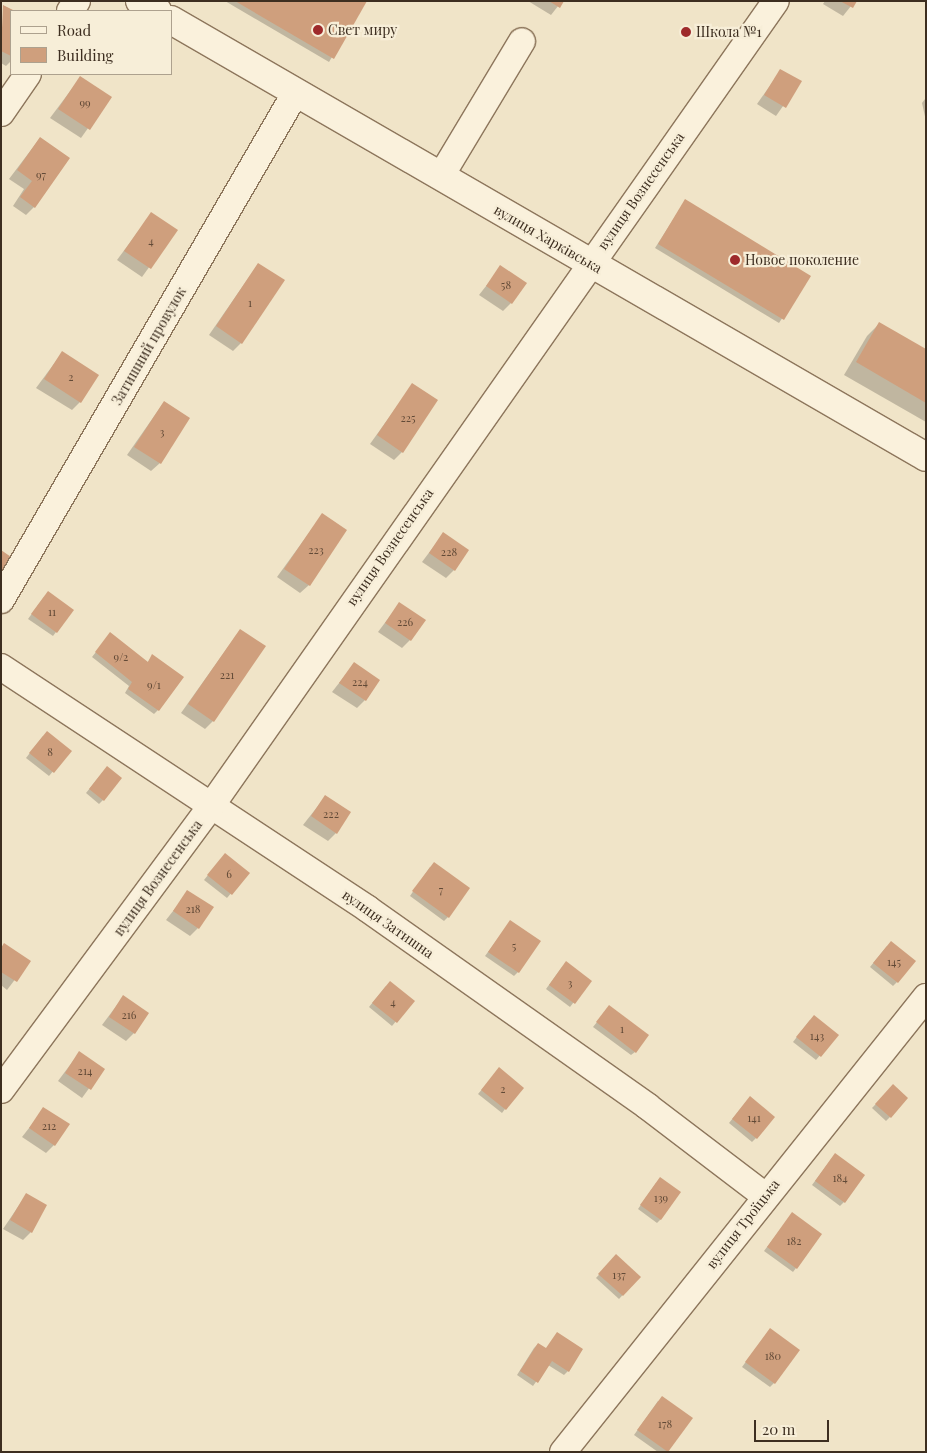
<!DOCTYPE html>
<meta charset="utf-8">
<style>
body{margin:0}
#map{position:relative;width:927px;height:1453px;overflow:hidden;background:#f0e4c8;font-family:"Playfair Display",serif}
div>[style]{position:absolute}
.shadow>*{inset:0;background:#0003}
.building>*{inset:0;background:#cf9f7d}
.roads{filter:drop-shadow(1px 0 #8d765c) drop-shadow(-1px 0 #8d765c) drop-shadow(0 1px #8d765c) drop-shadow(0 -1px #8d765c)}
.street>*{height:26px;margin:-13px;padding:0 13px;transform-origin:13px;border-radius:13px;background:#faf1dc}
.secondary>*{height:28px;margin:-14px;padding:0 14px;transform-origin:14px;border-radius:14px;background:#faf1dc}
.dots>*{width:14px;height:14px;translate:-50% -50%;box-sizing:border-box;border:2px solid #f7eed8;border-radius:50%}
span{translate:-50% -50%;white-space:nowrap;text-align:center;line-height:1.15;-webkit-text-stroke:4.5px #f7eed8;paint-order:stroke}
.number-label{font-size:11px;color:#624a37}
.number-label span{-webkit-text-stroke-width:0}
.poi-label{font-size:14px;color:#3d2e20}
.left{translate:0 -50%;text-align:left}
.street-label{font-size:14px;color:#3d2e20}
.frame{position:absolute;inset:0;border:2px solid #3d2e20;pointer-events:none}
.legend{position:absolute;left:10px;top:10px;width:162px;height:65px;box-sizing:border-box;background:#f7eed8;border:1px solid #ada18e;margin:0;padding:6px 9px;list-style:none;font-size:15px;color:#3d2e20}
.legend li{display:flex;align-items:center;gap:10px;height:25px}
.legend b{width:25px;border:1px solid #ada18e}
.scale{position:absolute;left:754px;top:1420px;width:75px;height:22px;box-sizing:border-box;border:2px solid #3d2e20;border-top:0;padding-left:6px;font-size:15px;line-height:18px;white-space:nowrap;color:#3d2e20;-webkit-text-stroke:4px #f7eed8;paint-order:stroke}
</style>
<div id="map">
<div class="shadow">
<i style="clip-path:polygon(225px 1px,366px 1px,329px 62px)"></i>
<i style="clip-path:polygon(528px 1px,562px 1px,551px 15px)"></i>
<i style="clip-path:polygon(825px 1px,855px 1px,843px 16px,823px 4px)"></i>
<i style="clip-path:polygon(4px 6px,13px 11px,11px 61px,6px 66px,1px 63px)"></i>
<i style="clip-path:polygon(781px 70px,800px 82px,776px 116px,757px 104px)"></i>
<i style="clip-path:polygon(80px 78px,110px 97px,81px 138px,50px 118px)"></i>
<i style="clip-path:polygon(925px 99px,926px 99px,926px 121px,922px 103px)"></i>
<i style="clip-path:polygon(40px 138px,34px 207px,26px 215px,13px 206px,24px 189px,9px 179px)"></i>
<i style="clip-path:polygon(685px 201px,810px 276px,779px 323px,655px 248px)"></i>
<i style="clip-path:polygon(151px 214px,176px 230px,142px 277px,117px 260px)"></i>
<i style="clip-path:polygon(258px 264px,241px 343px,233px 351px,209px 335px)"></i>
<i style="clip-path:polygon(501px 267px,511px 303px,503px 311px,479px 295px)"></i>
<i style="clip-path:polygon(879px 324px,926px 351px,926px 422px,844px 375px,867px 336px)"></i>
<i style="clip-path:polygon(62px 353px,80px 402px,72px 410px,36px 388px)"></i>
<i style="clip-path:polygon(413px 384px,402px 452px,394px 460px,370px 444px)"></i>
<i style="clip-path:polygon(164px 402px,160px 463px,151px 471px,127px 455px)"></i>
<i style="clip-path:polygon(322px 515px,309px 585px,300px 593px,277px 577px)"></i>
<i style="clip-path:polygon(443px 534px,454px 570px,446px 578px,422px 562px)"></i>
<i style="clip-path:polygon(44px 597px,56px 632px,53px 636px,28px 619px)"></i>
<i style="clip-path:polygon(399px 604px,410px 640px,402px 648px,378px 632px)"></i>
<i style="clip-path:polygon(240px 630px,213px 721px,205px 729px,181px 713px)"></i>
<i style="clip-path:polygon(107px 638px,147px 663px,152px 656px,158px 710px,154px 714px,125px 693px,129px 686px,92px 657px)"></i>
<i style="clip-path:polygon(354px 664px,365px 700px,357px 708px,332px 692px)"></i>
<i style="clip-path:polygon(43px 736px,70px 751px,49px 776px,26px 758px)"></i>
<i style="clip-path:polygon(103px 772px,103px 800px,99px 804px,86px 793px)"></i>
<i style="clip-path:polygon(325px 797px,336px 833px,328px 841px,303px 825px)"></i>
<i style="clip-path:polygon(222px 858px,248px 873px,227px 898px,204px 880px)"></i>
<i style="clip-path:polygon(430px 867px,448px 917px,444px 921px,410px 896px)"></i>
<i style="clip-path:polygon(188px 892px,198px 928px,190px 936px,166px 920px)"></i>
<i style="clip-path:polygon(510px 922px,518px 972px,514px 976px,485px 956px)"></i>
<i style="clip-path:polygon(887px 946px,897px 982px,893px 986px,870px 967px)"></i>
<i style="clip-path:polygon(1px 948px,29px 961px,7px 990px,1px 985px)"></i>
<i style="clip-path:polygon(562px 967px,590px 981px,570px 1007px,546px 989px)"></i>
<i style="clip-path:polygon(386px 986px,413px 1001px,392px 1026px,369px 1007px)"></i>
<i style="clip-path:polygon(123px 997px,134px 1033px,126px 1041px,102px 1025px)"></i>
<i style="clip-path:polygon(606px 1011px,635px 1052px,631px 1055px,593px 1027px)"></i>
<i style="clip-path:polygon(810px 1020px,837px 1035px,816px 1060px,793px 1042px)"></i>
<i style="clip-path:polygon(79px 1053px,103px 1069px,82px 1098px,58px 1081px)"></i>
<i style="clip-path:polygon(496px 1073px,505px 1109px,502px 1113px,478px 1094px)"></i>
<i style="clip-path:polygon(893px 1086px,890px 1117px,886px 1121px,872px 1108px)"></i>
<i style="clip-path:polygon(746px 1102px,756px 1138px,752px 1142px,729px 1123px)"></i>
<i style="clip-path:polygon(44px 1109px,54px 1145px,46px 1153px,22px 1137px)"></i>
<i style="clip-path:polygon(832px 1158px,844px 1202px,840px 1206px,812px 1185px)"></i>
<i style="clip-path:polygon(656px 1183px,661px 1219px,657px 1223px,638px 1209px)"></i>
<i style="clip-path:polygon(26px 1195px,31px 1232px,23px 1240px,3px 1229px)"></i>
<i style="clip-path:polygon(792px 1214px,796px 1268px,793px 1272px,764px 1251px)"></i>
<i style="clip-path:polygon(616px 1256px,639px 1277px,619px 1299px,596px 1278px)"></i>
<i style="clip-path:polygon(770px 1329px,774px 1383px,770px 1387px,742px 1367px)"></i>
<i style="clip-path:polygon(557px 1334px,581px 1350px,568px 1371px,564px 1375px,548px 1365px,533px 1386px,517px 1375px,534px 1348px,538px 1344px,546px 1349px)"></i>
<i style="clip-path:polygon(658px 1401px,691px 1418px,667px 1452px,658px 1452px,634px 1435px)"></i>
</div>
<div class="building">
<i style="clip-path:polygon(235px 1px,367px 1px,334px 59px)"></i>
<i style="clip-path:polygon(549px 1px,564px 1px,560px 8px)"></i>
<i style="clip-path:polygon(840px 1px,857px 1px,853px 8px)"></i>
<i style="clip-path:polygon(3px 5px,15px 11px,11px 11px,11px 56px,1px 51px)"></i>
<i style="clip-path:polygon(780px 69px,802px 81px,786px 108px,764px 95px)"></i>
<i style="clip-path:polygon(80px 76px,112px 97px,90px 130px,58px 109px)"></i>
<i style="clip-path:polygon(40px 137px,70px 158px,35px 208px,20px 197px,32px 181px,17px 170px)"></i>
<i style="clip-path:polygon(685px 199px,811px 276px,784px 320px,658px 244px)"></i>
<i style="clip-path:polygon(151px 212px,178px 230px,151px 269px,124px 251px)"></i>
<i style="clip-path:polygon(258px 263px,285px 280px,242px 344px,216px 326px)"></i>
<i style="clip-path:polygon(500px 265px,527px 283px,512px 304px,486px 286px)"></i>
<i style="clip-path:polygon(879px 322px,926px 349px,926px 403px,856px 362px)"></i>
<i style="clip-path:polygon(62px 351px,99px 375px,81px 403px,44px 379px)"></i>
<i style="clip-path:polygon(412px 383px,438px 400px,403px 453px,377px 435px)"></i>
<i style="clip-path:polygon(164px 401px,190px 418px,161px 464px,134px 447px)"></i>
<i style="clip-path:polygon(322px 513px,347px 530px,310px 586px,284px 569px)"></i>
<i style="clip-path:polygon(443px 532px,469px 550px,455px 571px,429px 553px)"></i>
<i style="clip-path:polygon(1px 550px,14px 559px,1px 578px)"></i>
<i style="clip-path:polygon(48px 591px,74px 610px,57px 633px,31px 614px)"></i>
<i style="clip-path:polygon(399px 602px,426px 620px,411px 641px,385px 623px)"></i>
<i style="clip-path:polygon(240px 629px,266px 646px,214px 722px,188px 704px)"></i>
<i style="clip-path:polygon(110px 632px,148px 662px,152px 654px,184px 677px,159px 711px,128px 689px,132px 682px,95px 652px)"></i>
<i style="clip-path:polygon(354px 662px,380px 680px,366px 701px,339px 683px)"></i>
<i style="clip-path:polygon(47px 731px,72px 751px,54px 773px,29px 753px)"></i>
<i style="clip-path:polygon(107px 766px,122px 778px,104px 801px,89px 789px)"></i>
<i style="clip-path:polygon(325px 795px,351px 812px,337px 834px,311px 816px)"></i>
<i style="clip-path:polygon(225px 853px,250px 873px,232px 895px,207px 875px)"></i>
<i style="clip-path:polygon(434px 862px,470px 888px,449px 918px,412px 891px)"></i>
<i style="clip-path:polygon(187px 890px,214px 907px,199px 929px,173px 911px)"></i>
<i style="clip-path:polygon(510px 920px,541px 941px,519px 973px,488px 952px)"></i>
<i style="clip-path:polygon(891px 941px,916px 961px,898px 983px,873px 963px)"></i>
<i style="clip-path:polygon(4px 943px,31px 961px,17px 982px,1px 972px,1px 948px)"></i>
<i style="clip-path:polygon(566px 961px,592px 981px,575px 1004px,549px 985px)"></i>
<i style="clip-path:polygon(390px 981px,415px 1001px,397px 1023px,372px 1003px)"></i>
<i style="clip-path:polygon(123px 995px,149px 1013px,135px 1034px,109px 1017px)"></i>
<i style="clip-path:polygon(609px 1005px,649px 1035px,636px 1053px,596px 1022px)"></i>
<i style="clip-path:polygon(814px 1015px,839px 1035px,821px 1057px,796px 1037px)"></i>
<i style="clip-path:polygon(79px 1051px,105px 1069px,91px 1090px,65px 1073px)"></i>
<i style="clip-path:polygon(499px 1067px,524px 1088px,506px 1110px,481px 1090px)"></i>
<i style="clip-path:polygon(893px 1084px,908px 1098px,891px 1118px,875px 1104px)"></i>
<i style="clip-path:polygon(750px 1096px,775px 1117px,757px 1139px,732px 1119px)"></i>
<i style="clip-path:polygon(43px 1107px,70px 1124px,55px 1146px,29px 1128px)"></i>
<i style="clip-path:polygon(835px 1153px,865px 1175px,845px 1203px,815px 1181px)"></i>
<i style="clip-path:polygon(660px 1177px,681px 1192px,661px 1220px,640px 1205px)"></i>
<i style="clip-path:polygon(26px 1193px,47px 1205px,32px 1233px,10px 1220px)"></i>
<i style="clip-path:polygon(792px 1212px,822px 1234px,797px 1269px,767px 1247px)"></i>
<i style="clip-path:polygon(616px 1254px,641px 1277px,623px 1296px,598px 1274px)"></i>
<i style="clip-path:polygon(770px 1328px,800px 1350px,775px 1384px,745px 1362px)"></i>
<i style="clip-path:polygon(557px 1332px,583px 1349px,569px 1372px,552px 1361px,538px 1383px,520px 1371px,538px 1343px,546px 1348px)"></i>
<i style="clip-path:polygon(662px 1396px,693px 1418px,668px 1452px,637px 1430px)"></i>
</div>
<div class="roads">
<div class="street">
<i style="left:70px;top:11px;width:12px;rotate:-55deg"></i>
<i style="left:1px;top:113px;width:47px;rotate:-55.3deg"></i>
<i style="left:441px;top:176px;width:157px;rotate:-59deg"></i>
<i style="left:1px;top:600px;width:587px;rotate:-59.86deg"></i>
<i style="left:1px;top:667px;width:440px;rotate:33.4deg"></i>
<i style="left:368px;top:909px;width:342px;rotate:35.2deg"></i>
<i style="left:647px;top:1106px;width:148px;rotate:37.3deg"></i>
<i style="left:1px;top:1090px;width:353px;rotate:-53.5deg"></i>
<i style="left:211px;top:806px;width:983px;rotate:-54.94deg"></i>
<i style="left:563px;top:1452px;width:582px;rotate:-51.42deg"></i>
</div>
<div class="secondary">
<i style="left:140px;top:1px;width:20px;rotate:30deg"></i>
<i style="left:171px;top:20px;width:872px;rotate:30.06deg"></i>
</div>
</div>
<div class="dots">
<i style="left:318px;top:30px;background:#9e2a2b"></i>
<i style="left:686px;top:32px;background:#9e2a2b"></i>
<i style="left:735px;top:260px;background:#9e2a2b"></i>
</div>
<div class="number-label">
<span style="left:85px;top:103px">99</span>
<span style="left:41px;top:175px">97</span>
<span style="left:151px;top:241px">4</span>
<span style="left:506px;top:285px">58</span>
<span style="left:250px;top:303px">1</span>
<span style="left:71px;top:377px">2</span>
<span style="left:408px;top:418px">225</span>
<span style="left:162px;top:432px">3</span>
<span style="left:316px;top:550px">223</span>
<span style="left:449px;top:552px">228</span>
<span style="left:52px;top:612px">11</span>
<span style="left:405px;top:622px">226</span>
<span style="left:121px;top:657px">9/2</span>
<span style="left:227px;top:675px">221</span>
<span style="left:360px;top:682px">224</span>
<span style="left:154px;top:685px">9/1</span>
<span style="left:50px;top:752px">8</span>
<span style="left:331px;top:814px">222</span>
<span style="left:229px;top:874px">6</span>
<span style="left:441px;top:890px">7</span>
<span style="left:193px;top:909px">218</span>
<span style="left:514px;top:946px">5</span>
<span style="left:894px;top:962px">145</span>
<span style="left:570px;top:983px">3</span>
<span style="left:393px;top:1002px">4</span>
<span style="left:129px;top:1015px">216</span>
<span style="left:622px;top:1029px">1</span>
<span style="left:817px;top:1036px">143</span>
<span style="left:85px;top:1071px">214</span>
<span style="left:503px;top:1089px">2</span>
<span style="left:754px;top:1118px">141</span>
<span style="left:49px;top:1126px">212</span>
<span style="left:840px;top:1178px">184</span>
<span style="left:661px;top:1198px">139</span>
<span style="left:794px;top:1241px">182</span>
<span style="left:619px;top:1275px">137</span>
<span style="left:773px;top:1356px">180</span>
<span style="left:665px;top:1424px">178</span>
</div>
<div class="poi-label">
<span class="left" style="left:328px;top:30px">Свет миру</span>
<span class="left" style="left:696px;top:32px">Школа №1</span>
<span class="left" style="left:745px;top:260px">Новое поколение</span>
</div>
<div class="street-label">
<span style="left:641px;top:191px;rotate:-55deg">вулиця Вознесенська</span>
<span style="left:548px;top:239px;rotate:30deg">вулиця Харківська</span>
<span style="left:149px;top:346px;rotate:-60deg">Затишний провулок</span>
<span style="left:390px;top:547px;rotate:-55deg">вулиця Вознесенська</span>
<span style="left:158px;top:878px;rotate:-54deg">вулиця Вознесенська</span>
<span style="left:388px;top:924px;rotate:35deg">вулиця Затишна</span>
<span style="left:743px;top:1224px;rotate:-52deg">вулиця Троїцька</span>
</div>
<div class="frame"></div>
<ul class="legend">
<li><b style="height:6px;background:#faf1dc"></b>Road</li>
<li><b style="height:14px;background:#cf9f7d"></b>Building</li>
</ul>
<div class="scale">20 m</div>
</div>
